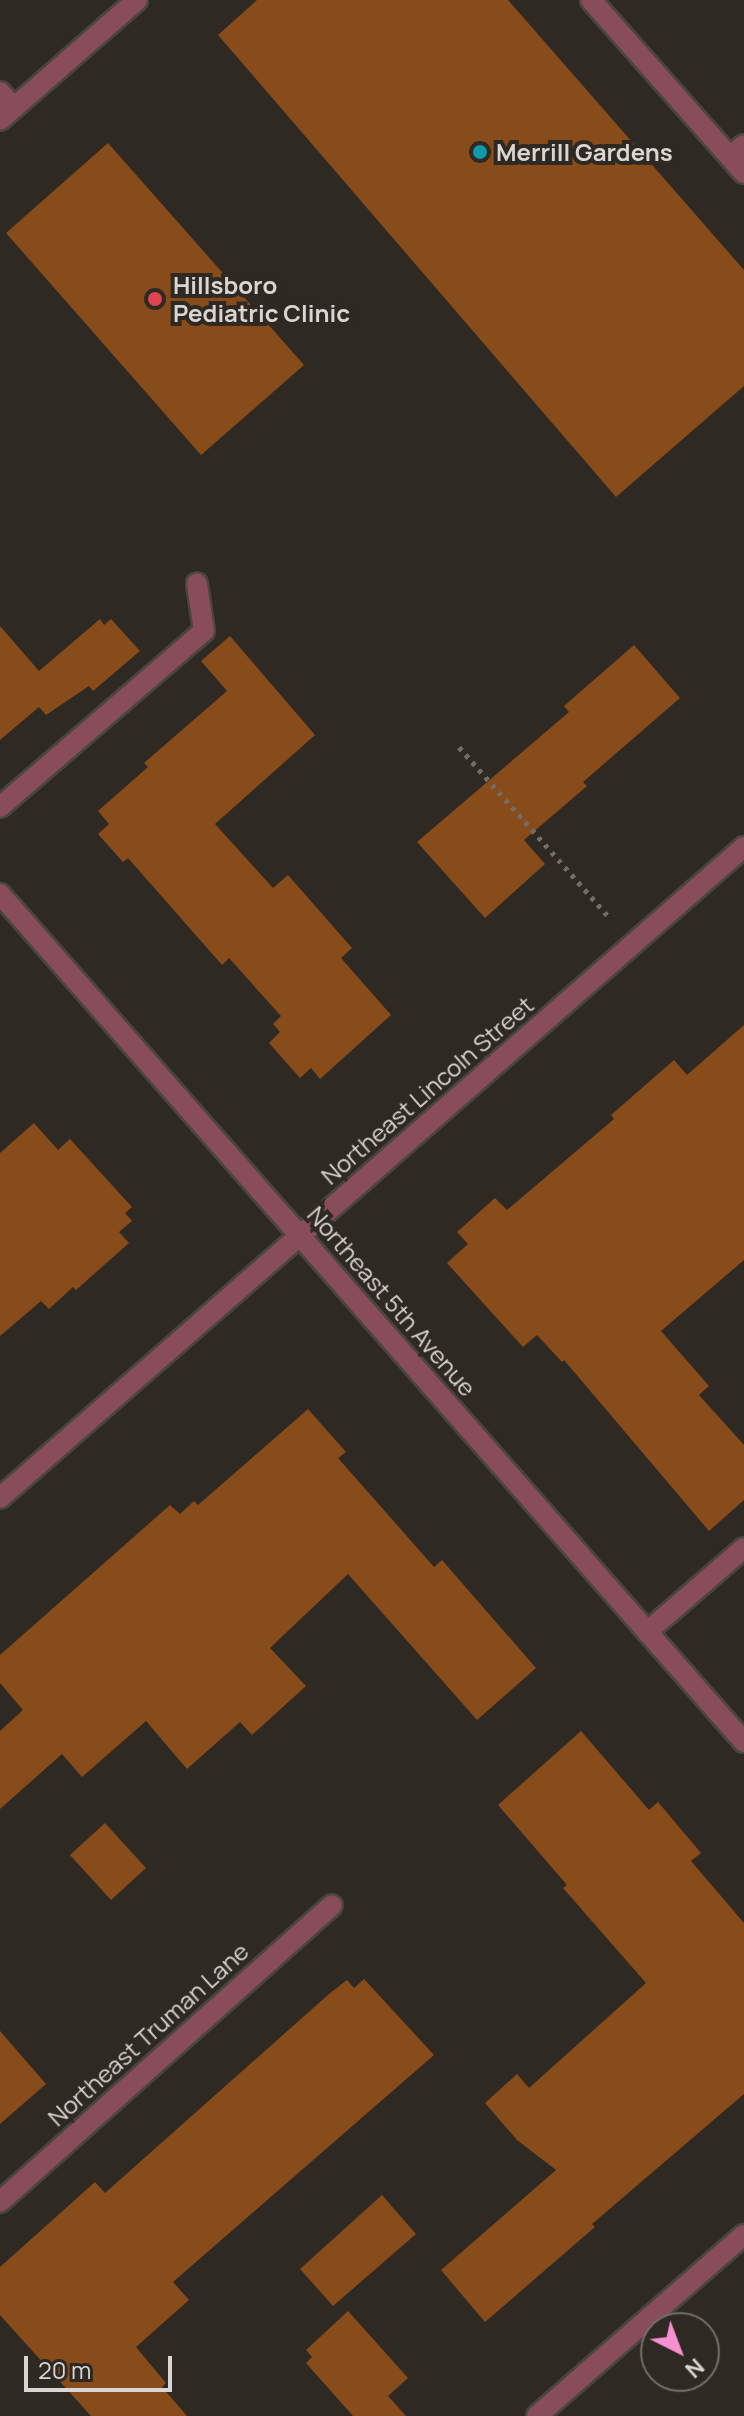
<!DOCTYPE html>
<style>
body{margin:0}
#map{position:relative;width:744px;height:2416px;overflow:hidden;background:#2f2924;font-family:Manrope,sans-serif}
div>[style]{position:absolute}
.building>*{inset:0;background:#884b1a}
.path>*{height:5px;margin-top:-2.5px;transform-origin:0;background:repeating-linear-gradient(90deg,#736d69 0 4px,transparent 0 10px)}
.roads{filter:drop-shadow(2px 0 #4a4540) drop-shadow(-2px 0 #4a4540) drop-shadow(0 2px #4a4540) drop-shadow(0 -2px #4a4540)}
.service>*{height:20px;margin:-10px;padding:0 10px;transform-origin:10px;border-radius:10px;background:#894c5b}
.minor>*{height:20px;margin:-10px;padding:0 10px;transform-origin:10px;border-radius:10px;background:#894c5b}
.tertiary>*{height:20px;margin:-10px;padding:0 10px;transform-origin:10px;border-radius:10px;background:#894c5b}
.dots>*{width:22px;height:22px;translate:-50% -50%;box-sizing:border-box;border:4px solid #2f2924;border-radius:50%}
span{translate:-50% -50%;white-space:nowrap;text-align:center;line-height:1.15;-webkit-text-stroke:8px #2f2924;paint-order:stroke}
.poi-label{font-size:24px;color:#d9d5d2;font-weight:700}
.left{translate:0 -50%;text-align:left}
.street-label{font-size:24px;color:#d9d5d2}
.north{position:absolute;left:640px;top:2312px;width:80px;height:80px;box-sizing:border-box;background:#2f2924;border:2px solid #736e6a;border-radius:50%;rotate:138deg;font-size:22px;font-weight:700;line-height:32px;text-align:center;color:#d9d5d2}
.north::after{content:'';display:block;margin:auto;width:28px;height:36px;background:#f690d0;clip-path:polygon(50% 0,100% 100%,50% 72%,0 100%)}
.scale{position:absolute;left:24px;top:2356px;width:148px;height:36px;box-sizing:border-box;border:4px solid #d9d5d2;border-top:0;padding-left:10px;font-size:24px;line-height:28px;white-space:nowrap;color:#d9d5d2;-webkit-text-stroke:6px #2f2924;paint-order:stroke}
</style>
<div id="map">
<div class="building">
<i style="clip-path:polygon(257px 0,508px 0,744px 270px,744px 386px,616px 497px,218px 35px)"></i>
<i style="clip-path:polygon(108px 143px,304px 365px,201px 455px,6px 233px)"></i>
<i style="clip-path:polygon(100px 619px,104px 625px,111px 619px,140px 651px,93px 691px,89px 686px,46px 715px,39px 707px,0 740px,0 626px,39px 671px)"></i>
<i style="clip-path:polygon(230px 636px,315px 735px,215px 824px,273px 888px,288px 875px,352px 948px,341px 958px,391px 1015px,320px 1079px,311px 1068px,300px 1078px,269px 1043px,280px 1032px,273px 1024px,281px 1016px,229px 958px,222px 965px,128px 858px,123px 862px,98px 834px,109px 824px,98px 811px,148px 767px,144px 763px,227px 691px,201px 661px)"></i>
<i style="clip-path:polygon(634px 645px,680px 698px,583px 782px,587px 786px,524px 840px,545px 864px,485px 918px,417px 842px,569px 712px,564px 706px)"></i>
<i style="clip-path:polygon(744px 1025px,744px 1260px,661px 1331px,709px 1386px,699px 1395px,744px 1445px,744px 1500px,709px 1531px,564px 1360px,562px 1362px,537px 1335px,523px 1347px,447px 1263px,468px 1244px,457px 1232px,495px 1198px,507px 1210px,614px 1119px,611px 1115px,674px 1060px,687px 1075px)"></i>
<i style="clip-path:polygon(34px 1123px,58px 1150px,70px 1139px,132px 1207px,125px 1213px,132px 1221px,119px 1232px,129px 1243px,76px 1290px,73px 1287px,49px 1309px,41px 1301px,0 1336px,0 1153px)"></i>
<i style="clip-path:polygon(308px 1409px,346px 1452px,338px 1458px,434px 1567px,442px 1560px,536px 1668px,477px 1720px,348px 1574px,270px 1648px,306px 1686px,252px 1735px,240px 1722px,187px 1769px,146px 1721px,82px 1777px,62px 1754px,0 1809px,0 1731px,23px 1710px,0 1683px,0 1655px,170px 1505px,180px 1514px,194px 1501px,198px 1505px)"></i>
<i style="clip-path:polygon(581px 1731px,649px 1810px,658px 1802px,701px 1853px,691px 1861px,744px 1923px,744px 2094px,592px 2224px,595px 2227px,485px 2322px,441px 2270px,556px 2170px,517px 2140px,485px 2103px,517px 2074px,529px 2088px,646px 1983px,563px 1888px,567px 1885px,498px 1805px)"></i>
<i style="clip-path:polygon(105px 1823px,146px 1868px,111px 1900px,70px 1855px)"></i>
<i style="clip-path:polygon(364px 1979px,434px 2055px,173px 2282px,189px 2300px,136px 2347px,166px 2383px,162px 2387px,187px 2416px,91px 2416px,0 2315px,0 2267px,95px 2182px,105px 2193px,329px 1994px,347px 1980px,354px 1988px)"></i>
<i style="clip-path:polygon(0 2031px,46px 2084px,0 2124px)"></i>
<i style="clip-path:polygon(382px 2195px,416px 2234px,333px 2306px,300px 2269px)"></i>
<i style="clip-path:polygon(348px 2311px,408px 2378px,388px 2396px,406px 2416px,353px 2416px,306px 2363px,312px 2357px,306px 2350px)"></i>
</div>
<div class="path">
<i style="left:459px;top:747px;width:227px;rotate:48.6deg"></i>
</div>
<div class="roads">
<div class="service">
<i style="left:0;top:92px;width:21px;rotate:49deg"></i>
<i style="left:730px;top:157px;width:18px;rotate:-41deg"></i>
<i style="left:0;top:807px;width:269px;rotate:-40.8deg"></i>
<i style="left:204px;top:631px;width:48px;rotate:-98.5deg"></i>
<i style="left:647px;top:1632px;width:128px;rotate:-40.9deg"></i>
<i style="left:0;top:2202px;width:445px;rotate:-41.8deg"></i>
</div>
<div class="minor">
<i style="left:537px;top:2416px;width:275px;rotate:-41.2deg"></i>
</div>
<div class="tertiary">
<i style="left:591px;top:0;width:231px;rotate:48.5deg"></i>
<i style="left:0;top:120px;width:182px;rotate:-41.2deg"></i>
<i style="left:0;top:894px;width:1128px;rotate:48.74deg"></i>
<i style="left:0;top:1498px;width:989px;rotate:-41.19deg"></i>
</div>
</div>
<div class="dots">
<i style="left:480px;top:152px;background:#0f9aa8"></i>
<i style="left:155px;top:299px;background:#e0444e"></i>
</div>
<div class="poi-label">
<span class="left" style="left:496px;top:152px">Merrill Gardens</span>
<span class="left" style="left:173px;top:299px">Hillsboro<br>Pediatric Clinic</span>
</div>
<div class="street-label">
<span style="left:427px;top:1090px;rotate:-41deg">Northeast Lincoln Street</span>
<span style="left:392px;top:1301px;rotate:49deg">Northeast 5th Avenue</span>
<span style="left:148px;top:2034px;rotate:-42deg">Northeast Truman Lane</span>
</div>
<div class="north">N</div>
<div class="scale">20 m</div>
</div>
